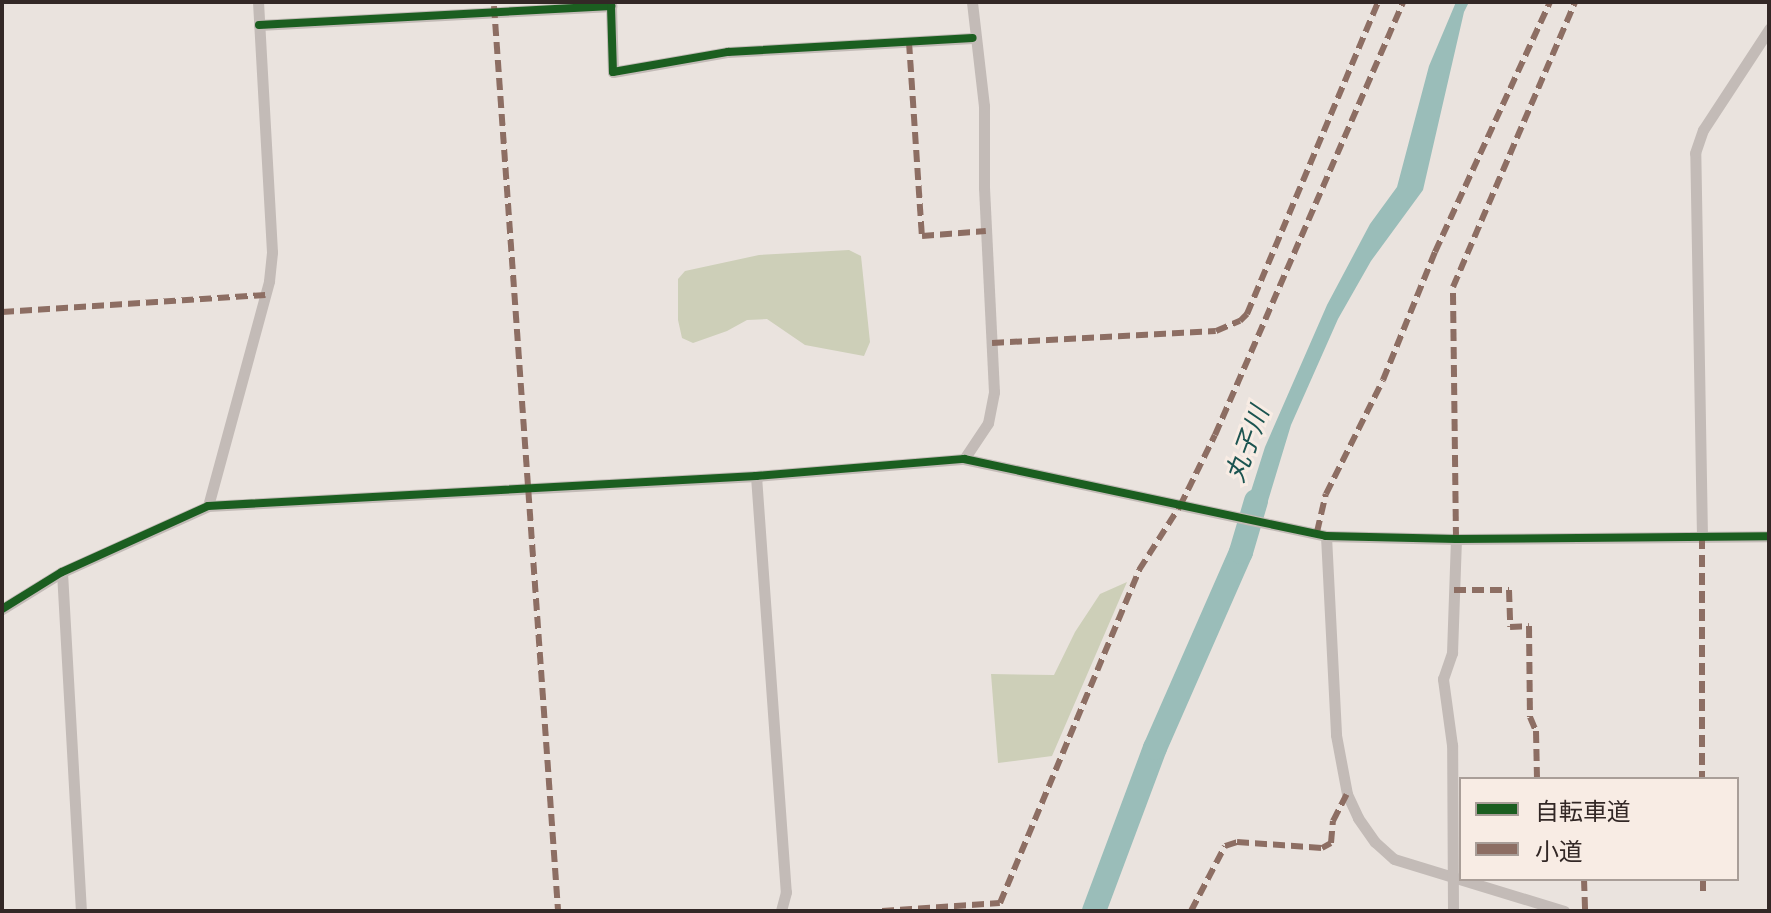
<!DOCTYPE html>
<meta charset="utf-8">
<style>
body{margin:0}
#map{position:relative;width:1771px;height:913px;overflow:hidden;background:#eae3de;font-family:"Archivo Narrow","Noto Sans JP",sans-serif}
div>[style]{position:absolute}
.green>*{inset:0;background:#cdcfb8}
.water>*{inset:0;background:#9abdb9}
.river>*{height:24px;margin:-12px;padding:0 12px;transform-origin:12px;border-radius:12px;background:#9abdb9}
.minor>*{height:11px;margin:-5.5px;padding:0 5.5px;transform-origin:5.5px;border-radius:5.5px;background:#c3bbb7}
.quiet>*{height:6px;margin-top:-3px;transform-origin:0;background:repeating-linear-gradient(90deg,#8d6e63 0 12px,transparent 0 18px)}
.cycleway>*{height:8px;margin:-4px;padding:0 4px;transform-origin:4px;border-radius:4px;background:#1b5e20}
span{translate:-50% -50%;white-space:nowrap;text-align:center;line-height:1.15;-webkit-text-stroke:6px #f8ece4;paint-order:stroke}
.water-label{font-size:26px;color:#1c5451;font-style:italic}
.frame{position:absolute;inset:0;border:4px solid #332826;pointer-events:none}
.legend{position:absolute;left:1459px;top:777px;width:280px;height:104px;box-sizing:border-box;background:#f8ece4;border:2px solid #a99e98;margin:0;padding:10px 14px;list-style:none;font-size:24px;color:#332826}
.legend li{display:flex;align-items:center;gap:16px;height:40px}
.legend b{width:40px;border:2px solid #a99e98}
</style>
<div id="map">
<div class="green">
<i style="clip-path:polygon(849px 250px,861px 256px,870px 342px,864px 356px,805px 345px,767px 319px,747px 320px,727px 331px,693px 343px,682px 338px,678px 320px,678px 279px,685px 271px,759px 255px)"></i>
<i style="clip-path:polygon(1127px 582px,1052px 756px,998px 763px,991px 674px,1054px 675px,1075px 632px,1100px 594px)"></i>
</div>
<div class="water">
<i style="clip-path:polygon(1456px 2px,1469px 2px,1464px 12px,1423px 190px,1371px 261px,1338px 319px,1291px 425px,1258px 534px,1239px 529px,1265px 447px,1327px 305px,1370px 224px,1397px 187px,1429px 66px)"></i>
</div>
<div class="river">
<i style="left:1094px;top:911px;width:174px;rotate:-69.5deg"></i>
<i style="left:1155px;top:748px;width:214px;rotate:-66.3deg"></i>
<i style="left:1241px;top:552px;width:53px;rotate:-73.6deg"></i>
</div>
<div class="minor">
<i style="left:259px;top:25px;width:353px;rotate:-3.1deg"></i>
<i style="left:611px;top:6px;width:66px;rotate:88.3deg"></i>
<i style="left:613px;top:72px;width:117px;rotate:-9.9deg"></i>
<i style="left:728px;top:52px;width:245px;rotate:-3.3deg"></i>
<i style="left:964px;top:459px;width:43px;rotate:-56.3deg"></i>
<i style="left:988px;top:423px;width:32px;rotate:-79deg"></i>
<i style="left:994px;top:392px;width:205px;rotate:-92.8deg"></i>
<i style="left:984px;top:187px;width:81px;rotate:-90deg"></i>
<i style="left:984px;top:106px;width:105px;rotate:-96.6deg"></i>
<i style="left:756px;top:476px;width:417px;rotate:85.9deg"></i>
<i style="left:786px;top:892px;width:20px;rotate:105deg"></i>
<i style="left:208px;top:506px;width:233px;rotate:-74.8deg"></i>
<i style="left:269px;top:281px;width:29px;rotate:-84deg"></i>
<i style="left:272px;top:252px;width:250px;rotate:-93.2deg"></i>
<i style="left:1326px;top:536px;width:199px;rotate:87.1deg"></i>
<i style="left:1336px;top:735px;width:60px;rotate:79.4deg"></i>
<i style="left:1347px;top:794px;width:26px;rotate:65deg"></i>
<i style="left:1358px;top:818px;width:29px;rotate:55deg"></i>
<i style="left:1375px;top:842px;width:25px;rotate:42deg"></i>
<i style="left:1394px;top:859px;width:178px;rotate:17deg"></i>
<i style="left:1702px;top:537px;width:384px;rotate:-91deg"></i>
<i style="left:1695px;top:153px;width:24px;rotate:-71deg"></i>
<i style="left:1703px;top:130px;width:121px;rotate:-56.8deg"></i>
<i style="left:62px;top:572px;width:340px;rotate:86.8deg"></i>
<i style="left:2px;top:609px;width:70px;rotate:-31.7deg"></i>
<i style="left:62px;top:572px;width:160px;rotate:-24.3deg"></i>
<i style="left:208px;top:506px;width:549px;rotate:-3.13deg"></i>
<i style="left:756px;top:476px;width:209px;rotate:-4.7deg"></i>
<i style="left:964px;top:459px;width:370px;rotate:12deg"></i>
<i style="left:1326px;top:536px;width:130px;rotate:1.3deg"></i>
<i style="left:1456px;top:539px;width:313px;rotate:-0.5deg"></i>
<i style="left:1453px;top:911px;width:166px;rotate:-90.3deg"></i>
<i style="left:1452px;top:745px;width:67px;rotate:-97.8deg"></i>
<i style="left:1443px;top:679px;width:28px;rotate:-71deg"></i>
<i style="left:1452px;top:653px;width:114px;rotate:-88deg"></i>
</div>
<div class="quiet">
<i style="left:494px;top:6px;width:907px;rotate:85.95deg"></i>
<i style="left:909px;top:42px;width:194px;rotate:86.2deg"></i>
<i style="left:922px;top:236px;width:64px;rotate:-4.5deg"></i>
<i style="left:2px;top:312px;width:264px;rotate:-3.7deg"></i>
<i style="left:992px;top:343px;width:224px;rotate:-3.1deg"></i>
<i style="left:1216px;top:331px;width:26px;rotate:-23deg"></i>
<i style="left:1240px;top:321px;width:10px;rotate:-45deg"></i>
<i style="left:1247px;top:314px;width:338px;rotate:-67.2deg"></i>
<i style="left:1317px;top:532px;width:39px;rotate:-77deg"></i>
<i style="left:1326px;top:494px;width:127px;rotate:-63.4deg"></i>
<i style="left:1383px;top:380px;width:138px;rotate:-67.9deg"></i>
<i style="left:1435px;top:252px;width:275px;rotate:-65.3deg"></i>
<i style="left:1702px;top:537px;width:242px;rotate:90deg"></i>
<i style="left:1456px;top:539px;width:252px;rotate:-90.7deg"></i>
<i style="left:1453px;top:287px;width:310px;rotate:-66.8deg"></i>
<i style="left:1454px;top:590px;width:55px"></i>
<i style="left:1509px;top:590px;width:37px;rotate:88deg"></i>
<i style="left:1510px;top:627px;width:19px;rotate:-3deg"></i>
<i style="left:1529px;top:626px;width:91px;rotate:89.4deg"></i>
<i style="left:1530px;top:717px;width:15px;rotate:67deg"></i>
<i style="left:1536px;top:731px;width:48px;rotate:88.8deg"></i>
<i style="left:1584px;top:879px;width:32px;rotate:88deg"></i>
<i style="left:1703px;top:879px;width:12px;rotate:90deg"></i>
<i style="left:882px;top:911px;width:118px;rotate:-3.9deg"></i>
<i style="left:1000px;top:903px;width:361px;rotate:-67.3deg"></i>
<i style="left:1139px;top:570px;width:76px;rotate:-57.4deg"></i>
<i style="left:1180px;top:506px;width:79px;rotate:-63.8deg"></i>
<i style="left:1215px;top:435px;width:472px;rotate:-66.5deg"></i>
<i style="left:1191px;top:911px;width:73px;rotate:-62.4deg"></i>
<i style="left:1225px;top:846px;width:13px;rotate:-18deg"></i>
<i style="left:1237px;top:842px;width:85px;rotate:4deg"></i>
<i style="left:1322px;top:848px;width:10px;rotate:-29deg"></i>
<i style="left:1331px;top:843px;width:22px;rotate:-85deg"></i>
<i style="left:1333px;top:821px;width:30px;rotate:-63deg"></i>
</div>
<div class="cycleway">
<i style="left:259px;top:25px;width:353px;rotate:-3.1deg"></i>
<i style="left:611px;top:6px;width:66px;rotate:88.3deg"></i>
<i style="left:613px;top:72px;width:117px;rotate:-9.9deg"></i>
<i style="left:728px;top:52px;width:245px;rotate:-3.3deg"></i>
<i style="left:2px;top:609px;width:70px;rotate:-31.7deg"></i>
<i style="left:62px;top:572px;width:160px;rotate:-24.3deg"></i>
<i style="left:208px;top:506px;width:549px;rotate:-3.13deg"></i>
<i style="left:756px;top:476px;width:209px;rotate:-4.7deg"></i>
<i style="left:964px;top:459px;width:370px;rotate:12deg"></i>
<i style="left:1326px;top:536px;width:130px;rotate:1.3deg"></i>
<i style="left:1456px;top:539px;width:313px;rotate:-0.5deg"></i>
</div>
<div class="water-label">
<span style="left:1247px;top:444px;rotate:-70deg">丸子川</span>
</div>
<div class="frame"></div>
<ul class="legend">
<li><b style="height:10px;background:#1b5e20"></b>自転車道</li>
<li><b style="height:10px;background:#8d6e63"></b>小道</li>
</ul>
</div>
